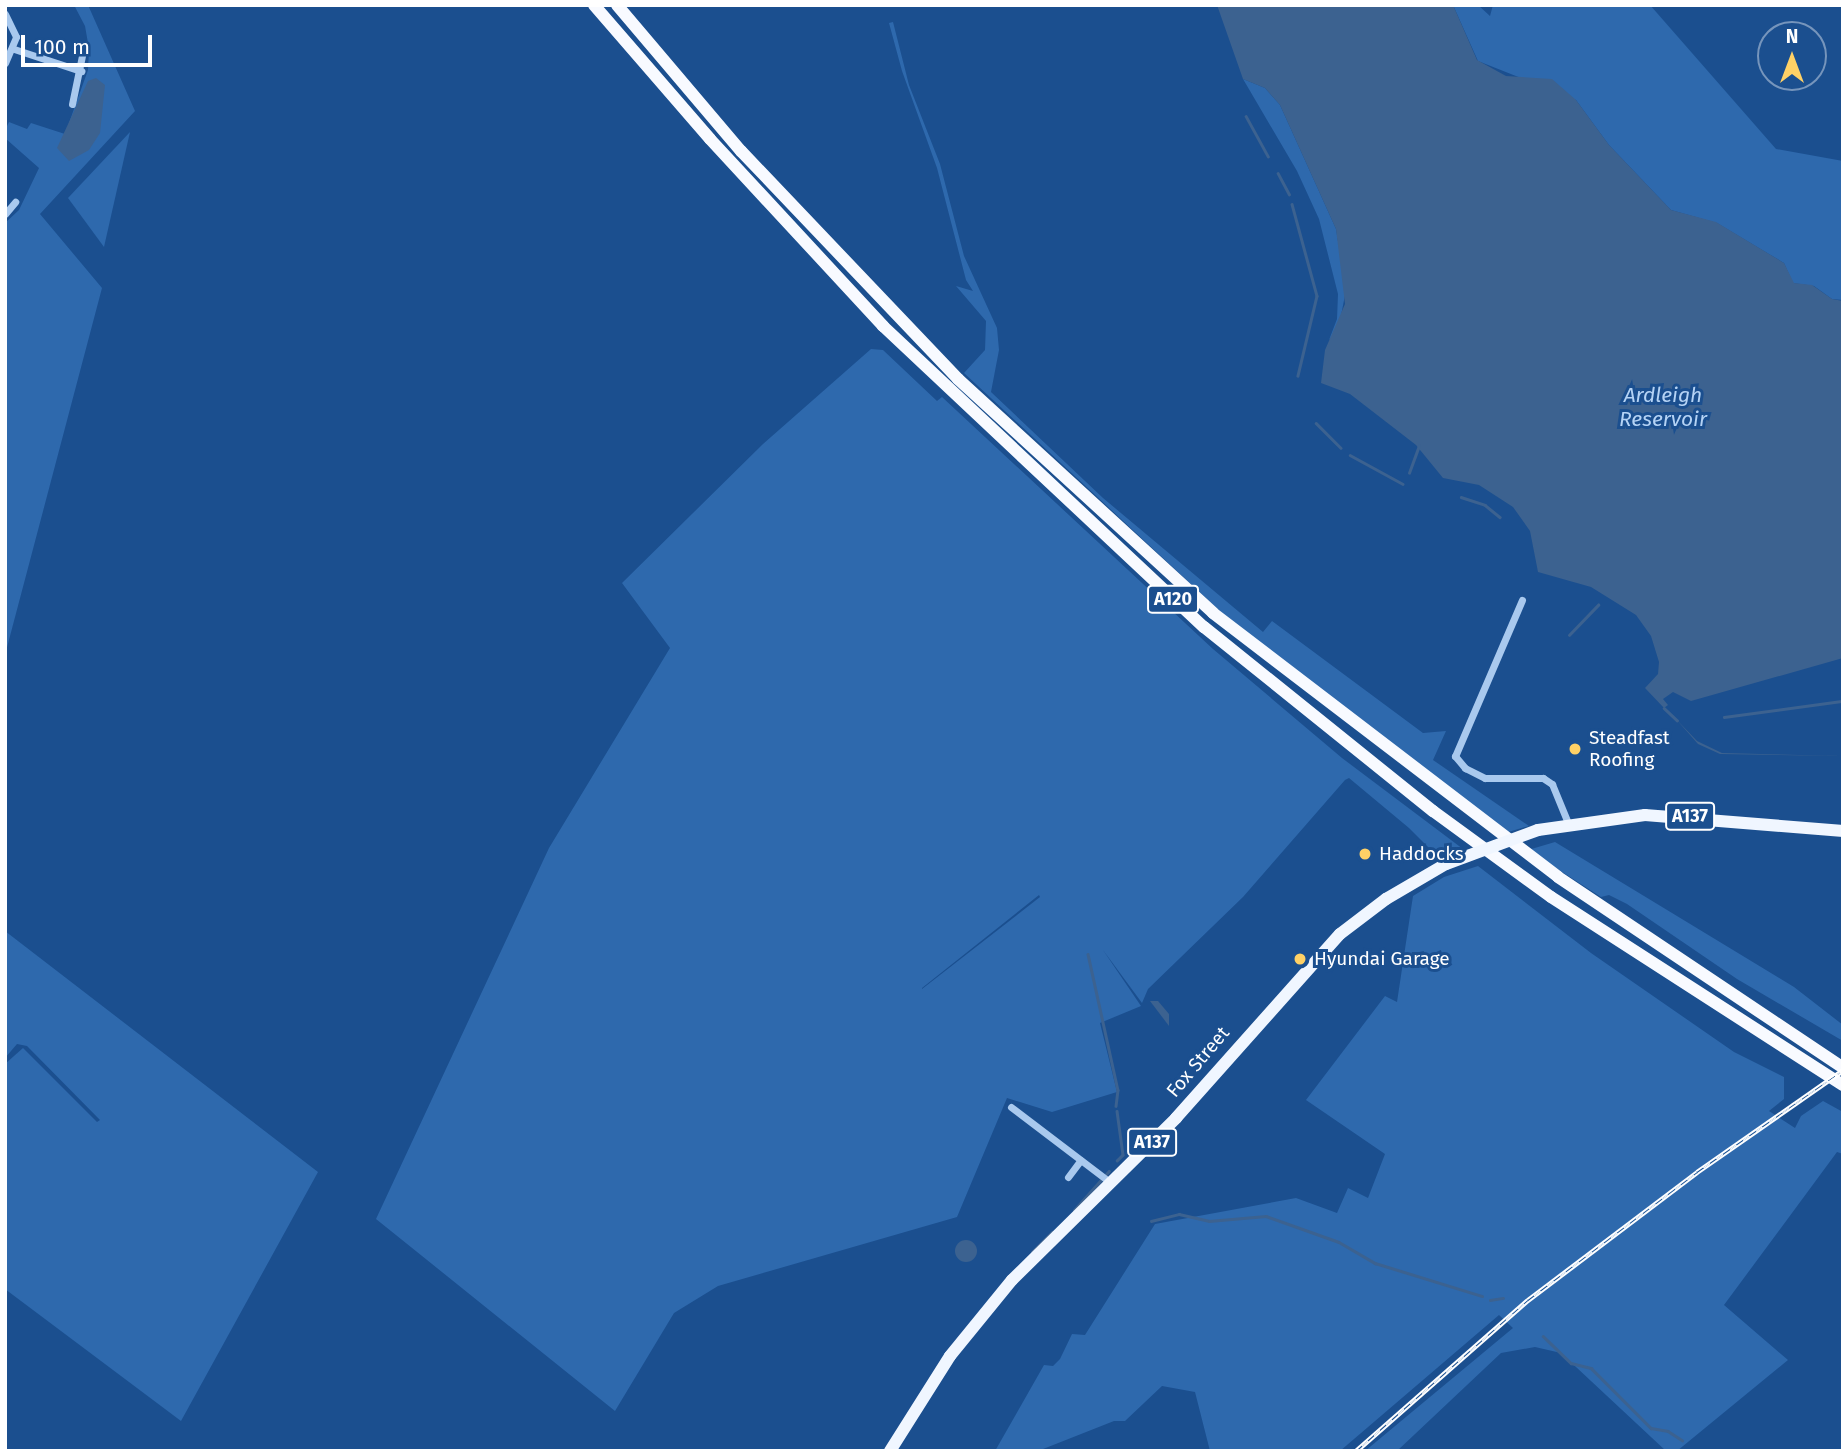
<!DOCTYPE html>
<style>
body{margin:0}
#map{position:relative;width:1848px;height:1456px;overflow:hidden;background:#1b4f8f;font-family:"Fira Sans",sans-serif}
div>[style]{position:absolute}
.green>*{inset:0;background:#2e69ad}
.water>*{inset:0;background:#3c6290}
.round{border-radius:50%}
.stream>*{height:2.5px;margin:-1.25px;padding:0 1.25px;transform-origin:1.25px;border-radius:1.25px;background:#3c6290}
.minor>*{height:7px;margin:-3.5px;padding:0 3.5px;transform-origin:3.5px;border-radius:3.5px;background:#a9c9ee}
.primary>*{height:12px;margin:-6px;padding:0 6px;transform-origin:6px;border-radius:6px;background:#f0f6ff}
.trunk>*{height:12px;margin:-6px;padding:0 6px;transform-origin:6px;border-radius:6px;background:#f8faff}
.rail>*{height:5px;margin-top:-2.5px;transform-origin:0;background:repeating-linear-gradient(90deg,#1b4f8f 0 8px,#fff 0 16px);box-sizing:border-box;border-block:2px solid #fff}
.primary-bridge>*{height:12px;margin:-6px;padding:0 6px;transform-origin:6px;border-radius:6px;background:#f0f6ff}
.dots>*{width:19px;height:19px;translate:-50% -50%;box-sizing:border-box;border:4px solid #1b4f8f;border-radius:50%}
span{translate:-50% -50%;white-space:nowrap;text-align:center;line-height:1.15;-webkit-text-stroke:6px #1b4f8f;paint-order:stroke}
.shield-label span{padding:2px 5px;background:#1b4f8f;border:2px solid;border-radius:5px;-webkit-text-stroke-width:0}
.shield-label{font-size:18px;color:#fff;font-weight:700}
.poi-label{font-size:19px;color:#fff}
.left{translate:0 -50%;text-align:left}
.street-label{font-size:19px;color:#fff}
.water-label{font-size:21px;color:#b5d3f5;font-style:italic}
.frame{position:absolute;inset:0;border:7px solid #fff;pointer-events:none}
.north{position:absolute;left:1757px;top:21px;width:70px;height:70px;box-sizing:border-box;background:#1b4f8f;border:2px solid #7695bc;border-radius:50%;rotate:0deg;font-size:19px;font-weight:700;line-height:28px;text-align:center;color:#fff}
.north::after{content:'';display:block;margin:auto;width:24px;height:32px;background:#ffd166;clip-path:polygon(50% 0,100% 100%,50% 72%,0 100%)}
.scale{position:absolute;left:21px;top:35px;width:131px;height:32px;box-sizing:border-box;border:4px solid #fff;border-top:0;padding-left:9px;font-size:21px;line-height:24px;white-space:nowrap;color:#fff;-webkit-text-stroke:5px #1b4f8f;paint-order:stroke}
</style>
<div id="map">
<div class="green">
<i style="clip-path:polygon(74px 5px,88px 5px,135px 111px,40px 214px,102px 288px,5px 655px,5px 223px,19px 210px,39px 168px,5px 138px,5px 130px,9px 122px,27px 129px,31px 123px,65px 134px,88px 70px,89px 49px,85px 26px)"></i>
<i style="clip-path:polygon(1453px 5px,1478px 5px,1490px 16px,1493px 5px,1650px 5px,1776px 149px,1843px 161px,1843px 300px,1832px 299px,1814px 286px,1793px 283px,1784px 263px,1717px 223px,1671px 210px,1609px 145px,1576px 100px,1478px 61px)"></i>
<i style="clip-path:polygon(893px 22px,909px 85px,940px 164px,964px 256px,997px 328px,999px 350px,991px 392px,1103px 498px,1263px 632px,1272px 621px,1423px 733px,1446px 731px,1433px 760px,1529px 826px,1498px 835px,1235px 625px,964px 373px,985px 350px,986px 321px,956px 286px,973px 291px,966px 280px,937px 168px,902px 71px,889px 23px)"></i>
<i style="clip-path:polygon(1243px 79px,1265px 88px,1280px 105px,1336px 229px,1346px 290px,1339px 326px,1329px 340px,1337px 319px,1338px 294px,1319px 219px,1297px 171px)"></i>
<i style="clip-path:polygon(130px 132px,104px 247px,68px 198px)"></i>
<i style="clip-path:polygon(evenodd,871px 349px,883px 350px,937px 401px,942px 397px,1213px 649px,1342px 758px,1463px 849px,1441px 860px,1409px 828px,1349px 778px,1345px 780px,1243px 897px,1148px 989px,1142px 1003px,1103px 950px,1141px 1006px,1100px 1023px,1117px 1092px,1052px 1112px,1007px 1098px,957px 1217px,718px 1286px,674px 1313px,615px 1411px,376px 1219px,549px 848px,670px 648px,622px 583px,763px 444px,871px 349px,1039px 895px,1040px 897px,922px 989px,922px 988px,1039px 895px)"></i>
<i style="clip-path:polygon(1555px 842px,1794px 987px,1843px 1025px,1843px 1041px,1737px 979px,1627px 904px,1609px 895px,1601px 897px,1528px 850px)"></i>
<i style="clip-path:polygon(1478px 866px,1591px 953px,1734px 1052px,1784px 1077px,1784px 1099px,1769px 1111px,1795px 1128px,1801px 1116px,1823px 1101px,1843px 1112px,1843px 1154px,1837px 1152px,1724px 1305px,1788px 1360px,1677px 1451px,1666px 1451px,1561px 1353px,1535px 1347px,1501px 1353px,1397px 1451px,1365px 1451px,1513px 1328px,1499px 1315px,1340px 1451px,1210px 1451px,1195px 1392px,1162px 1386px,1125px 1421px,1114px 1421px,1038px 1451px,995px 1451px,1044px 1365px,1053px 1366px,1060px 1359px,1072px 1334px,1085px 1335px,1155px 1224px,1296px 1198px,1337px 1213px,1348px 1188px,1368px 1198px,1385px 1154px,1306px 1100px,1385px 996px,1397px 1002px,1413px 896px,1444px 877px)"></i>
<i style="clip-path:polygon(5px 931px,318px 1172px,181px 1421px,5px 1289px,5px 1064px,23px 1048px,97px 1122px,100px 1120px,27px 1046px,17px 1044px,5px 1058px)"></i>
</div>
<div class="water">
<i style="clip-path:polygon(1217px 5px,1453px 5px,1477px 60px,1506px 76px,1552px 79px,1576px 100px,1609px 145px,1671px 210px,1716px 222px,1784px 263px,1794px 283px,1812px 285px,1832px 299px,1843px 301px,1843px 658px,1691px 701px,1673px 692px,1663px 699px,1668px 705px,1664px 708px,1645px 688px,1658px 674px,1659px 662px,1651px 636px,1636px 615px,1591px 587px,1538px 572px,1530px 531px,1513px 507px,1479px 485px,1443px 478px,1416px 445px,1350px 394px,1321px 383px,1325px 350px,1345px 304px,1336px 229px,1280px 105px,1265px 88px,1243px 79px)"></i>
<i style="clip-path:polygon(96px 78px,105px 85px,100px 133px,89px 150px,69px 161px,57px 148px,88px 81px)"></i>
<i style="clip-path:polygon(1676px 719px,1697px 741px,1722px 753px,1843px 756px,1720px 754px,1698px 744px)"></i>
<i style="clip-path:polygon(1150px 1001px,1158px 1001px,1169px 1014px,1169px 1026px)"></i>
<i class="round" style="left:955px;top:1240px;width:22px;height:22px"></i>
</div>
<div class="stream">
<i style="left:1246px;top:116px;width:46px;rotate:61.2deg"></i>
<i style="left:1278px;top:173px;width:24px;rotate:62deg"></i>
<i style="left:1292px;top:204px;width:95px;rotate:74.8deg"></i>
<i style="left:1317px;top:296px;width:82px;rotate:103.4deg"></i>
<i style="left:1316px;top:423px;width:35px;rotate:45deg"></i>
<i style="left:1350px;top:455px;width:60px;rotate:28.7deg"></i>
<i style="left:1409px;top:473px;width:29px;rotate:-70deg"></i>
<i style="left:1461px;top:497px;width:25px;rotate:18deg"></i>
<i style="left:1485px;top:505px;width:19px;rotate:39deg"></i>
<i style="left:1569px;top:635px;width:42px;rotate:-46deg"></i>
<i style="left:1664px;top:708px;width:18px;rotate:43deg"></i>
<i style="left:1724px;top:717px;width:120px;rotate:-7.7deg"></i>
<i style="left:1088px;top:954px;width:139px;rotate:77.6deg"></i>
<i style="left:1118px;top:1090px;width:16px;rotate:97deg"></i>
<i style="left:1117px;top:1111px;width:44px;rotate:82.2deg"></i>
<i style="left:1123px;top:1155px;width:8px;rotate:135deg"></i>
<i style="left:1074px;top:1210px;width:52px;rotate:-48.1deg"></i>
<i style="left:1151px;top:1221px;width:29px;rotate:-14deg"></i>
<i style="left:1179px;top:1214px;width:31px;rotate:13deg"></i>
<i style="left:1209px;top:1221px;width:57px;rotate:-5deg"></i>
<i style="left:1266px;top:1216px;width:77px;rotate:19.6deg"></i>
<i style="left:1339px;top:1242px;width:42px;rotate:30.3deg"></i>
<i style="left:1375px;top:1263px;width:112px;rotate:17.1deg"></i>
<i style="left:1032px;top:1252px;width:28px;rotate:-45deg"></i>
<i style="left:1490px;top:1300px;width:13px;rotate:-9deg"></i>
<i style="left:1543px;top:1336px;width:39px;rotate:44deg"></i>
<i style="left:1571px;top:1363px;width:21px;rotate:14deg"></i>
<i style="left:1591px;top:1368px;width:85px;rotate:45deg"></i>
<i style="left:1651px;top:1428px;width:17px;rotate:10deg"></i>
<i style="left:1668px;top:1431px;width:17px;rotate:33deg"></i>
</div>
<div class="minor">
<i style="left:5px;top:14px;width:25px;rotate:64deg"></i>
<i style="left:16px;top:37px;width:28px;rotate:113deg"></i>
<i style="left:14px;top:49px;width:71px;rotate:18.2deg"></i>
<i style="left:72px;top:104px;width:59px;rotate:-78.3deg"></i>
<i style="left:5px;top:214px;width:16px;rotate:-50deg"></i>
<i style="left:1522px;top:600px;width:170px;rotate:113.2deg"></i>
<i style="left:1455px;top:756px;width:16px;rotate:50deg"></i>
<i style="left:1465px;top:768px;width:22px;rotate:27deg"></i>
<i style="left:1485px;top:778px;width:58px"></i>
<i style="left:1543px;top:778px;width:11px;rotate:34deg"></i>
<i style="left:1552px;top:784px;width:42px;rotate:67.7deg"></i>
<i style="left:1011px;top:1107px;width:126px;rotate:37.2deg"></i>
<i style="left:1068px;top:1177px;width:21px;rotate:-53deg"></i>
</div>
<div class="primary">
<i style="left:1538px;top:830px;width:108px;rotate:-8deg"></i>
<i style="left:1645px;top:815px;width:199px;rotate:4.6deg"></i>
<i style="left:890px;top:1451px;width:112px;rotate:-57.7deg"></i>
<i style="left:950px;top:1356px;width:98px;rotate:-50.8deg"></i>
<i style="left:1012px;top:1280px;width:231px;rotate:-44.6deg"></i>
<i style="left:1176px;top:1118px;width:246px;rotate:-48.3deg"></i>
<i style="left:1340px;top:934px;width:58px;rotate:-37.3deg"></i>
<i style="left:1386px;top:899px;width:69px;rotate:-30.3deg"></i>
</div>
<div class="trunk">
<i style="left:594px;top:5px;width:177px;rotate:49.1deg"></i>
<i style="left:710px;top:139px;width:255px;rotate:47.2deg"></i>
<i style="left:883px;top:326px;width:440px;rotate:43.2deg"></i>
<i style="left:1204px;top:627px;width:294px;rotate:38.8deg"></i>
<i style="left:1433px;top:811px;width:146px;rotate:36.1deg"></i>
<i style="left:1551px;top:897px;width:347px;rotate:32.8deg"></i>
<i style="left:617px;top:5px;width:192px;rotate:49.7deg"></i>
<i style="left:741px;top:151px;width:315px;rotate:46.4deg"></i>
<i style="left:958px;top:379px;width:346px;rotate:42.5deg"></i>
<i style="left:1213px;top:613px;width:434px;rotate:37.4deg"></i>
<i style="left:1558px;top:877px;width:343px;rotate:33.8deg"></i>
</div>
<div class="rail">
<i style="left:1356px;top:1451px;width:229px;rotate:-41.3deg"></i>
<i style="left:1528px;top:1300px;width:212px;rotate:-37.1deg"></i>
<i style="left:1697px;top:1172px;width:178px;rotate:-34.9deg"></i>
</div>
<div class="primary-bridge">
<i style="left:1446px;top:864px;width:98px;rotate:-20.3deg"></i>
</div>
<div class="dots">
<i style="left:1575px;top:749px;background:#ffd166"></i>
<i style="left:1365px;top:854px;background:#ffd166"></i>
<i style="left:1300px;top:959px;background:#ffd166"></i>
</div>
<div class="shield-label">
<span style="left:1173px;top:599px">A120</span>
<span style="left:1690px;top:816px">A137</span>
<span style="left:1152px;top:1142px">A137</span>
</div>
<div class="poi-label">
<span class="left" style="left:1589px;top:749px">Steadfast<br>Roofing</span>
<span class="left" style="left:1379px;top:854px">Haddocks</span>
<span class="left" style="left:1314px;top:959px">Hyundai Garage</span>
</div>
<div class="street-label">
<span style="left:1198px;top:1062px;rotate:-50deg">Fox Street</span>
</div>
<div class="water-label">
<span style="left:1663px;top:407px">Ardleigh<br>Reservoir</span>
</div>
<div class="frame"></div>
<div class="north">N</div>
<div class="scale">100 m</div>
</div>
